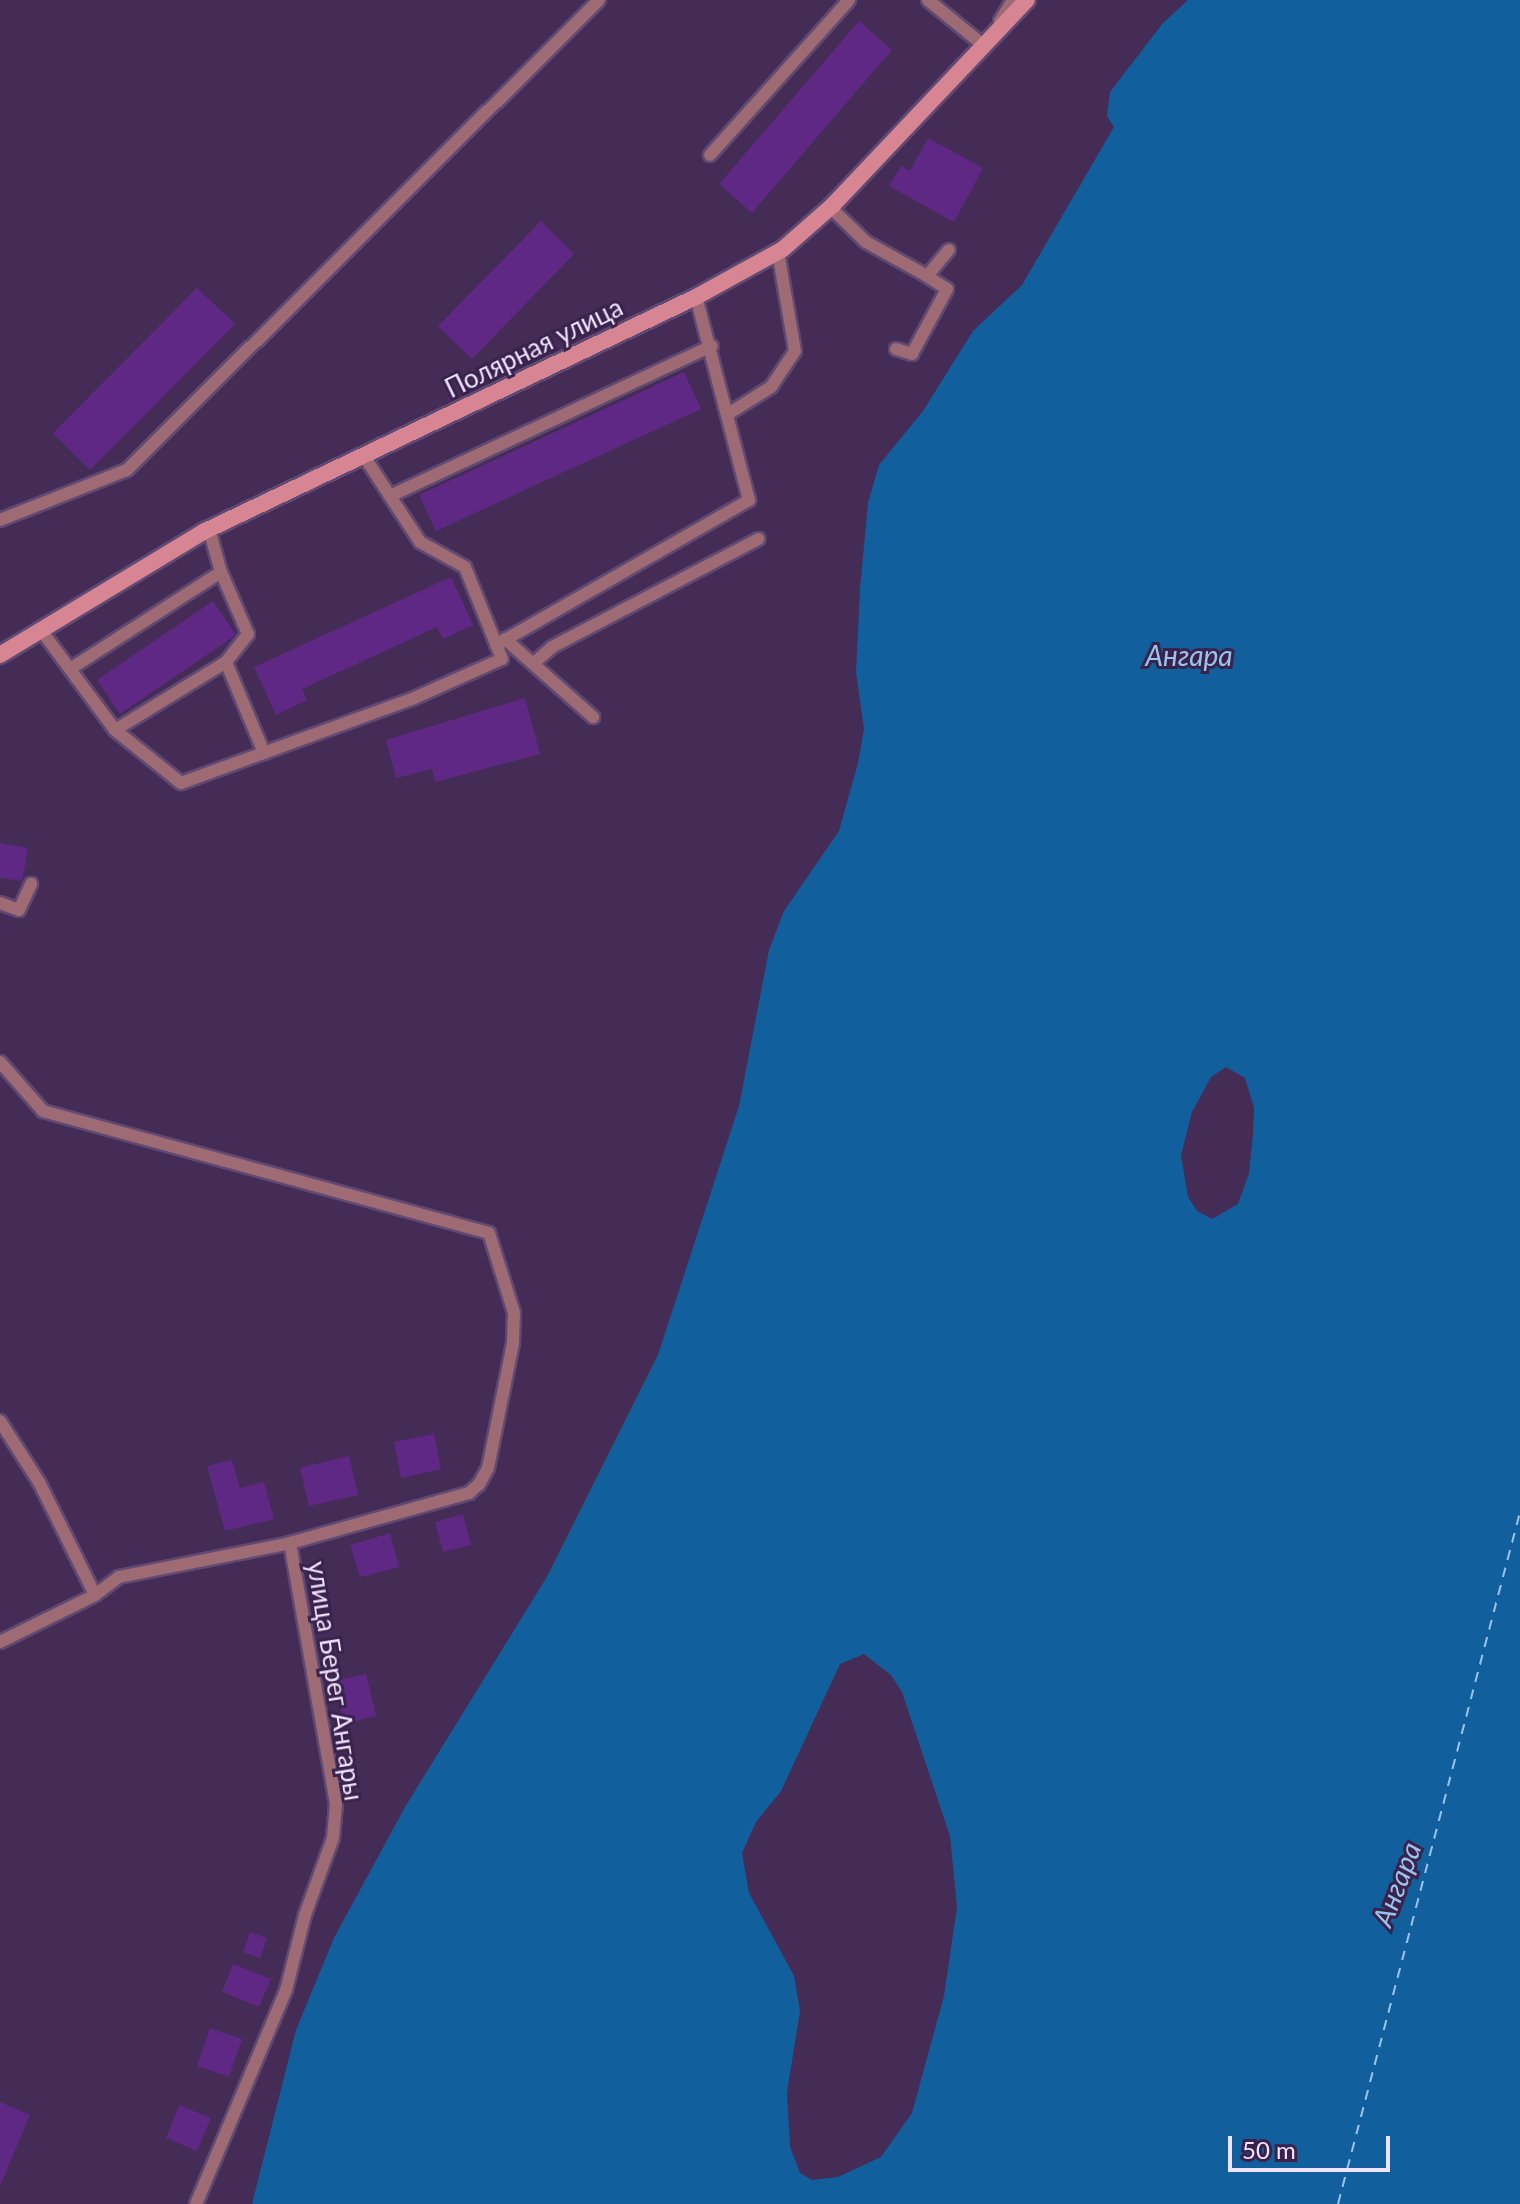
<!DOCTYPE html>
<meta charset="utf-8">
<style>
body{margin:0}
#map{position:relative;width:1520px;height:2204px;overflow:hidden;background:#442c57;font-family:Lato,sans-serif}
div>[style]{position:absolute}
.water>*{inset:0;background:#11609d}
.ferry>*{height:2px;margin-top:-1px;transform-origin:0;background:repeating-linear-gradient(90deg,#9ac3ec 0 10px,transparent 0 18px)}
.building>*{inset:0;background:#5f2885}
.roads{filter:drop-shadow(2px 0 #604972) drop-shadow(-2px 0 #604972) drop-shadow(0 2px #604972) drop-shadow(0 -2px #604972)}
.service>*{height:12px;margin:-6px;padding:0 6px;transform-origin:6px;border-radius:6px;background:#9e6a73}
.secondary>*{height:16px;margin:-8px;padding:0 8px;transform-origin:8px;border-radius:8px;background:#d78493}
span{translate:-50% -50%;white-space:nowrap;text-align:center;line-height:1.15;-webkit-text-stroke:6px #39224b;paint-order:stroke}
.street-label{font-size:26px;color:#f0e3fe}
.water-label{font-size:28px;color:#9ac3ec;font-style:italic}
.scale{position:absolute;left:1228px;top:2136px;width:162px;height:36px;box-sizing:border-box;border:4px solid #f0e3fe;border-top:0;padding-left:10px;font-size:24px;line-height:28px;white-space:nowrap;color:#f0e3fe;-webkit-text-stroke:6px #39224b;paint-order:stroke}
</style>
<div id="map">
<div class="water">
<i style="clip-path:polygon(evenodd,1188px 0,1520px 0,1520px 2204px,252px 2204px,296px 2030px,334px 1938px,405px 1807px,548px 1575px,658px 1355px,739px 1106px,769px 950px,784px 911px,839px 831px,858px 763px,864px 729px,856px 672px,860px 589px,868px 503px,879px 465px,923px 411px,973px 331px,1022px 285px,1114px 127px,1107px 116px,1110px 92px,1163px 23px,1188px 0,1226px 1067px,1245px 1078px,1254px 1108px,1253px 1134px,1249px 1173px,1238px 1204px,1212px 1219px,1197px 1211px,1188px 1197px,1181px 1155px,1192px 1112px,1211px 1077px,1226px 1067px,1188px 0,864px 1654px,891px 1675px,902px 1692px,950px 1836px,957px 1907px,944px 1996px,912px 2113px,881px 2157px,838px 2177px,812px 2180px,800px 2173px,790px 2147px,787px 2092px,800px 2011px,794px 1976px,749px 1893px,742px 1853px,756px 1822px,781px 1791px,840px 1664px,864px 1654px)"></i>
</div>
<div class="ferry">
<i style="left:1338px;top:2204px;width:716px;rotate:-75.26deg"></i>
</div>
<div class="building">
<i style="clip-path:polygon(859px 21px,892px 50px,752px 213px,719px 184px)"></i>
<i style="clip-path:polygon(928px 138px,983px 168px,954px 222px,889px 186px,901px 166px,910px 171px)"></i>
<i style="clip-path:polygon(541px 221px,574px 254px,472px 359px,438px 326px)"></i>
<i style="clip-path:polygon(197px 288px,235px 324px,90px 470px,53px 433px)"></i>
<i style="clip-path:polygon(684px 372px,701px 409px,436px 531px,419px 495px)"></i>
<i style="clip-path:polygon(451px 577px,473px 625px,443px 639px,437px 627px,302px 689px,307px 700px,276px 715px,254px 667px)"></i>
<i style="clip-path:polygon(213px 601px,236px 635px,120px 714px,97px 680px)"></i>
<i style="clip-path:polygon(525px 698px,540px 754px,435px 782px,432px 769px,396px 778px,386px 740px)"></i>
<i style="clip-path:polygon(0 843px,28px 848px,22px 881px,0 878px)"></i>
<i style="clip-path:polygon(434px 1434px,441px 1469px,401px 1478px,394px 1442px)"></i>
<i style="clip-path:polygon(349px 1456px,358px 1495px,309px 1506px,300px 1468px)"></i>
<i style="clip-path:polygon(232px 1460px,240px 1488px,264px 1482px,274px 1519px,225px 1531px,207px 1466px)"></i>
<i style="clip-path:polygon(463px 1514px,471px 1545px,443px 1552px,435px 1522px)"></i>
<i style="clip-path:polygon(390px 1533px,399px 1567px,360px 1577px,350px 1545px)"></i>
<i style="clip-path:polygon(366px 1674px,376px 1716px,344px 1724px,334px 1681px)"></i>
<i style="clip-path:polygon(250px 1932px,267px 1938px,260px 1958px,243px 1952px)"></i>
<i style="clip-path:polygon(233px 1964px,271px 1979px,259px 2007px,222px 1992px)"></i>
<i style="clip-path:polygon(210px 2028px,242px 2039px,229px 2077px,197px 2066px)"></i>
<i style="clip-path:polygon(0 2102px,30px 2115px,0 2186px)"></i>
<i style="clip-path:polygon(179px 2105px,211px 2118px,197px 2151px,166px 2138px)"></i>
</div>
<div class="roads">
<div class="service">
<i style="left:928px;top:0;width:70px;rotate:39.2deg"></i>
<i style="left:1000px;top:21px;width:25px;rotate:-58deg"></i>
<i style="left:710px;top:155px;width:208px;rotate:-48.1deg"></i>
<i style="left:830px;top:207px;width:50px;rotate:44.2deg"></i>
<i style="left:866px;top:242px;width:70px;rotate:29.1deg"></i>
<i style="left:927px;top:276px;width:34px;rotate:-50deg"></i>
<i style="left:896px;top:349px;width:17px;rotate:17deg"></i>
<i style="left:912px;top:354px;width:74px;rotate:-61.7deg"></i>
<i style="left:947px;top:289px;width:24px;rotate:-147deg"></i>
<i style="left:728px;top:414px;width:51px;rotate:-32.1deg"></i>
<i style="left:771px;top:387px;width:43px;rotate:-56.3deg"></i>
<i style="left:795px;top:351px;width:100px;rotate:-99.7deg"></i>
<i style="left:390px;top:496px;width:355px;rotate:-25deg"></i>
<i style="left:0;top:520px;width:136px;rotate:-21.5deg"></i>
<i style="left:127px;top:470px;width:666px;rotate:-44.88deg"></i>
<i style="left:221px;top:572px;width:68px;rotate:66.5deg"></i>
<i style="left:248px;top:634px;width:36px;rotate:128deg"></i>
<i style="left:226px;top:662px;width:99px;rotate:67.3deg"></i>
<i style="left:41px;top:630px;width:124px;rotate:53.5deg"></i>
<i style="left:115px;top:730px;width:85px;rotate:38.8deg"></i>
<i style="left:181px;top:783px;width:246px;rotate:-20deg"></i>
<i style="left:412px;top:699px;width:98px;rotate:-24deg"></i>
<i style="left:502px;top:659px;width:99px;rotate:-111.9deg"></i>
<i style="left:465px;top:567px;width:51px;rotate:-150.9deg"></i>
<i style="left:420px;top:542px;width:103px;rotate:-123.1deg"></i>
<i style="left:505px;top:639px;width:118px;rotate:41.6deg"></i>
<i style="left:496px;top:645px;width:292px;rotate:-29.8deg"></i>
<i style="left:749px;top:500px;width:210px;rotate:-104.6deg"></i>
<i style="left:535px;top:662px;width:23px;rotate:-41deg"></i>
<i style="left:552px;top:647px;width:233px;rotate:-27.6deg"></i>
<i style="left:70px;top:669px;width:179px;rotate:-32.7deg"></i>
<i style="left:221px;top:572px;width:45px;rotate:-105.6deg"></i>
<i style="left:115px;top:730px;width:130px;rotate:-31.5deg"></i>
<i style="left:0;top:903px;width:20px;rotate:20deg"></i>
<i style="left:19px;top:910px;width:29px;rotate:-65deg"></i>
<i style="left:0;top:1062px;width:65px;rotate:48.7deg"></i>
<i style="left:43px;top:1111px;width:462px;rotate:15.3deg"></i>
<i style="left:489px;top:1233px;width:84px;rotate:72.6deg"></i>
<i style="left:514px;top:1313px;width:30px;rotate:92deg"></i>
<i style="left:513px;top:1343px;width:127px;rotate:101.3deg"></i>
<i style="left:488px;top:1468px;width:18px;rotate:119deg"></i>
<i style="left:479px;top:1484px;width:13px;rotate:138deg"></i>
<i style="left:469px;top:1493px;width:186px;rotate:164.4deg"></i>
<i style="left:0;top:1421px;width:72px;rotate:57.4deg"></i>
<i style="left:39px;top:1482px;width:126px;rotate:63.6deg"></i>
<i style="left:95px;top:1595px;width:30px;rotate:-37deg"></i>
<i style="left:119px;top:1577px;width:174px;rotate:-11.2deg"></i>
<i style="left:290px;top:1543px;width:265px;rotate:80deg"></i>
<i style="left:336px;top:1804px;width:34px;rotate:95deg"></i>
<i style="left:333px;top:1838px;width:82px;rotate:110deg"></i>
<i style="left:305px;top:1915px;width:77px;rotate:104.2deg"></i>
<i style="left:286px;top:1990px;width:232px;rotate:112.8deg"></i>
<i style="left:0;top:1642px;width:106px;rotate:-26.3deg"></i>
</div>
<div class="secondary">
<i style="left:0;top:655px;width:237px;rotate:-31.2deg"></i>
<i style="left:203px;top:532px;width:546px;rotate:-25.49deg"></i>
<i style="left:696px;top:297px;width:99px;rotate:-28.9deg"></i>
<i style="left:783px;top:249px;width:67px;rotate:-41.3deg"></i>
<i style="left:833px;top:205px;width:282px;rotate:-46.6deg"></i>
</div>
</div>
<div class="street-label">
<span style="left:534px;top:348px;rotate:-26deg">Полярная улица</span>
<span style="left:335px;top:1681px;rotate:81deg">улица Берег Ангары</span>
</div>
<div class="water-label">
<span style="left:1189px;top:655px">Ангара</span>
<span style="left:1396px;top:1884px;rotate:-69deg">Ангара</span>
</div>
<div class="scale">50 m</div>
</div>
